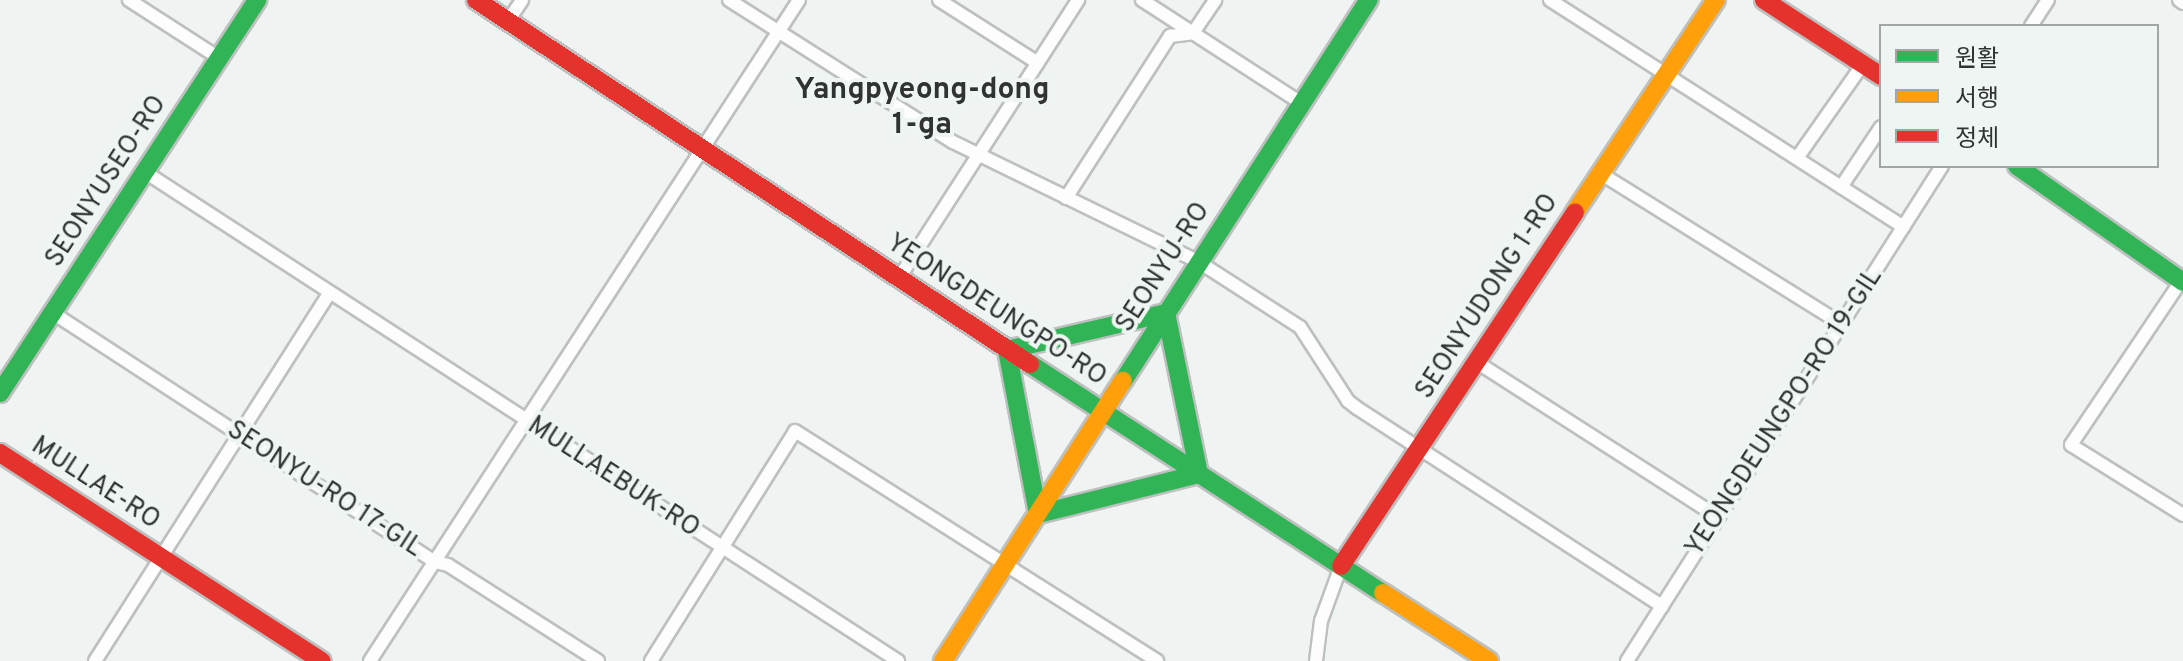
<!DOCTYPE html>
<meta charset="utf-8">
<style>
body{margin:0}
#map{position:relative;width:2183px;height:661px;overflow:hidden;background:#eff4f2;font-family:Overpass,"Noto Sans KR",sans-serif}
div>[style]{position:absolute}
.roads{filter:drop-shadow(2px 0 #bdc0bf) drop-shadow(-2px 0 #bdc0bf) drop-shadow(0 2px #bdc0bf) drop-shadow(0 -2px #bdc0bf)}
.street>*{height:12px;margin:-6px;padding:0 6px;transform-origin:6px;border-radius:6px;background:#fdfdfd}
.fast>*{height:18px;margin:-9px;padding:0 9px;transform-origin:9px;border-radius:9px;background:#30b455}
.slow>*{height:18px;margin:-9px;padding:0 9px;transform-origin:9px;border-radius:9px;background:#ff9f0a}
.jam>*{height:18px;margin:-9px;padding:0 9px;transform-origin:9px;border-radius:9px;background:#e5322d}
span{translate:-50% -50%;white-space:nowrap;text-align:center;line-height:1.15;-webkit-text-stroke:8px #eef5f2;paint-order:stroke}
.street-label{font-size:26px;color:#303332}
.quarter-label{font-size:30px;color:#303332;font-weight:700}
.legend{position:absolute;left:1879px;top:24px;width:280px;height:144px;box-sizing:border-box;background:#eef5f2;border:2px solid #a2a7a5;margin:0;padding:10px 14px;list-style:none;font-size:24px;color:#303332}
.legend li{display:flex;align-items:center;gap:16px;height:40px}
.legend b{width:40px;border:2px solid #a2a7a5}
</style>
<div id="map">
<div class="roads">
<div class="street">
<i style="left:129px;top:0;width:107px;rotate:32.8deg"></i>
<i style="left:729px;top:0;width:265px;rotate:32.4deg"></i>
<i style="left:953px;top:142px;width:274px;rotate:26deg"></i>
<i style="left:1199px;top:262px;width:120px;rotate:32.8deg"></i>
<i style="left:1300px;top:327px;width:88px;rotate:57deg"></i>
<i style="left:1348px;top:401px;width:11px;rotate:38deg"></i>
<i style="left:1357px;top:408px;width:364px;rotate:33deg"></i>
<i style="left:939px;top:0;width:117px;rotate:32.5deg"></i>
<i style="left:1142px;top:0;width:189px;rotate:32.9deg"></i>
<i style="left:1550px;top:0;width:420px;rotate:32.7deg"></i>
<i style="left:2179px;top:0;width:5px;rotate:37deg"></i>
<i style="left:508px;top:21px;width:25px;rotate:-56deg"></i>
<i style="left:2031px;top:26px;width:31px;rotate:-57deg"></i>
<i style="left:1797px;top:158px;width:115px;rotate:-54.9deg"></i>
<i style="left:145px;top:172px;width:898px;rotate:33deg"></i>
<i style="left:1600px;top:173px;width:285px;rotate:32deg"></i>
<i style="left:1841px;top:187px;width:72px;rotate:-56.3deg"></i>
<i style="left:1066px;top:198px;width:193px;rotate:-57.3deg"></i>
<i style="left:1170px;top:36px;width:23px;rotate:-7deg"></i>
<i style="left:1193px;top:33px;width:40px;rotate:-56deg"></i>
<i style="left:899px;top:278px;width:331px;rotate:-57.2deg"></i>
<i style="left:2181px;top:281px;width:197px;rotate:123.9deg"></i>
<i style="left:2071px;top:445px;width:132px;rotate:32deg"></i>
<i style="left:53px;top:313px;width:456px;rotate:33.1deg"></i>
<i style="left:435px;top:562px;width:13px;rotate:13deg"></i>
<i style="left:448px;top:565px;width:178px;rotate:32.6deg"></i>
<i style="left:1475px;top:361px;width:289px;rotate:32.7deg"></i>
<i style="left:95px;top:661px;width:436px;rotate:-57.5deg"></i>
<i style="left:370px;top:661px;width:788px;rotate:-57.02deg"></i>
<i style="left:651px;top:661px;width:271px;rotate:-57.9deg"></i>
<i style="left:795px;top:431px;width:429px;rotate:32.4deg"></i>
<i style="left:1316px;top:661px;width:40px;rotate:-82.9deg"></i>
<i style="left:1321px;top:621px;width:59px;rotate:-70deg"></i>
<i style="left:1627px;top:661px;width:587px;rotate:-57.53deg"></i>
</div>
<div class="fast">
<i style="left:2017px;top:166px;width:203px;rotate:34.9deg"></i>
<i style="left:1166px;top:313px;width:164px;rotate:78.4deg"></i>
<i style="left:1199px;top:474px;width:166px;rotate:166deg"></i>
<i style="left:1038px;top:514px;width:167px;rotate:-100.7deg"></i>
<i style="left:1007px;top:350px;width:163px;rotate:-13.1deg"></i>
<i style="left:1030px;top:364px;width:421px;rotate:33deg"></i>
<i style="left:1123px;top:381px;width:454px;rotate:-57.2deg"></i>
<i style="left:0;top:393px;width:470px;rotate:-56.8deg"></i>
</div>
<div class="slow">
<i style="left:1575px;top:212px;width:255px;rotate:-56.4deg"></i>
<i style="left:1383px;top:593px;width:126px;rotate:32.7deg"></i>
<i style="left:943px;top:661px;width:333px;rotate:-57.3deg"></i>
</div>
<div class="jam">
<i style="left:476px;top:0;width:663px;rotate:33.31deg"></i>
<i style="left:1764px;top:0;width:140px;rotate:33deg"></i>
<i style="left:0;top:453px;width:383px;rotate:32.9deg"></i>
<i style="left:1341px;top:566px;width:424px;rotate:-56.5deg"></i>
</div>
</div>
<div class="street-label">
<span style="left:107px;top:182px;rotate:-57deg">SEONYUSEO-RO</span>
<span style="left:1164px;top:268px;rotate:-57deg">SEONYU-RO</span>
<span style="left:1488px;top:297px;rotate:-57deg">SEONYUDONG 1-RO</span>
<span style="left:996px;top:311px;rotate:33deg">YEONGDEUNGPO-RO</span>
<span style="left:1785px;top:413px;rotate:-57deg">YEONGDEUNGPO-RO 19-GIL</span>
<span style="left:613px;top:478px;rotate:33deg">MULLAEBUK-RO</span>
<span style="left:95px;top:484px;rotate:33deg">MULLAE-RO</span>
<span style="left:324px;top:490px;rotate:33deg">SEONYU-RO 17-GIL</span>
</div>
<div class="quarter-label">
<span style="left:922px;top:108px">Yangpyeong-dong<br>1-ga</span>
</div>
<ul class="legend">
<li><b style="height:10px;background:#30b455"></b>원활</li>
<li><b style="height:10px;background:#ff9f0a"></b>서행</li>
<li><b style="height:10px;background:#e5322d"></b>정체</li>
</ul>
</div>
